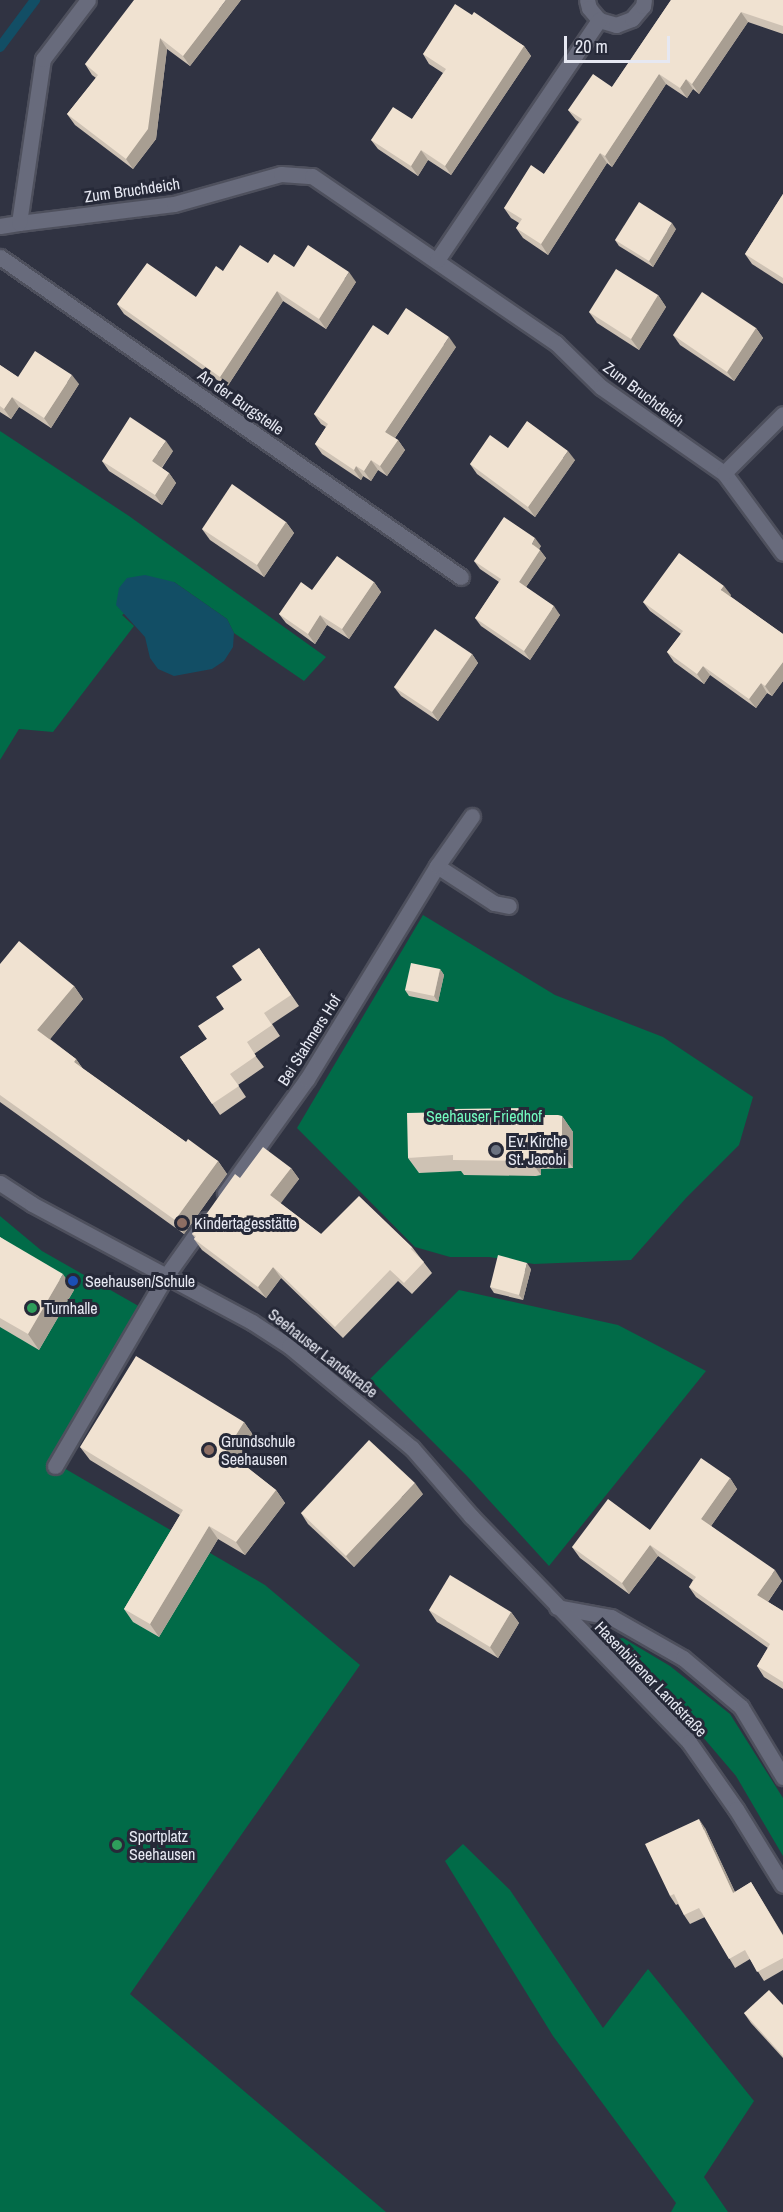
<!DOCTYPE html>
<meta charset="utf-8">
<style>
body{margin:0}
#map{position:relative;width:783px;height:2212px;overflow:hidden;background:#303342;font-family:"Archivo Narrow",sans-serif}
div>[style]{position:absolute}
.green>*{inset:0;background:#016b48}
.water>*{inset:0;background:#124e65}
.stream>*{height:10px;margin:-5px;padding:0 5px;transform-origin:5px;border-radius:5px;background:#124e65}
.roads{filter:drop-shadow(2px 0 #4e505d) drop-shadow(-2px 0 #4e505d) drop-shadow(0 2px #4e505d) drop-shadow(0 -2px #4e505d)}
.lane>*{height:15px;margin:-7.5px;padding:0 7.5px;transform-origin:7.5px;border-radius:7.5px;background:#686b7c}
.street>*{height:15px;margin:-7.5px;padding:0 7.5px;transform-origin:7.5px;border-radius:7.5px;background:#686b7c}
.wall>*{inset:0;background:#cec2b4}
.shaded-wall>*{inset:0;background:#a89e92}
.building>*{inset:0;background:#f0e2d1}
.dots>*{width:16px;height:16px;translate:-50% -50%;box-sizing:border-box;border:3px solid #262938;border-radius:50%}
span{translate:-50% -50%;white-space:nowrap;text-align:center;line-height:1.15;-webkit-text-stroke:6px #262938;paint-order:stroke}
.street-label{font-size:16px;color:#e6e8f2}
.park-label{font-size:16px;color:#73fcc0}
.poi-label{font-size:16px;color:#e6e8f2}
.left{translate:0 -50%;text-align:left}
.scale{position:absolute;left:564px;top:36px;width:106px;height:27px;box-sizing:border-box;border:3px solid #e6e8f2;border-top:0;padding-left:8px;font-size:18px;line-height:21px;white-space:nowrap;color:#e6e8f2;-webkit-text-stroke:4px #262938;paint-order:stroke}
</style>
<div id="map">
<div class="green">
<i style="clip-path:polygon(0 431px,129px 516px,326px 657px,304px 681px,234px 633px,227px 619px,174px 582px,122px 615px,134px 626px,53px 732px,19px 729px,0 760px)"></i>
<i style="clip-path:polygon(423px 915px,555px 995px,663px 1037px,753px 1097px,739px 1145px,686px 1198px,631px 1260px,534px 1264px,489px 1257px,450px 1257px,415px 1247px,297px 1128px)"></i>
<i style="clip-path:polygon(0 1216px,42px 1251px,149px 1312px,57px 1464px,265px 1585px,360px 1665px,130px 1994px,386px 2212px,0 2212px)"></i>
<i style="clip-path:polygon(459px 1290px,618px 1325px,706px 1371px,549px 1566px,467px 1476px,370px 1379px)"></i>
<i style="clip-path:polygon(623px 1638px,670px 1666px,730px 1714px,783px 1798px,783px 1856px,736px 1776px,662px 1689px,604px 1641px)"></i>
<i style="clip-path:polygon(463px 1844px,510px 1890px,603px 2028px,648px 1969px,754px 2101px,704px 2177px,728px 2212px,671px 2212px,676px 2203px,553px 2036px,445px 1861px)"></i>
</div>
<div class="water">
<i style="clip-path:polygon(145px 575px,174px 582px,227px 619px,234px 633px,233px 647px,224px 661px,212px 669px,174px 676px,158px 669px,150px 658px,145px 637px,116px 605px,119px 588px,127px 578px)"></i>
</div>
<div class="stream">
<i style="left:0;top:47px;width:59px;rotate:-53.3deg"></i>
</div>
<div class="roads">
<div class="lane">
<i style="left:0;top:257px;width:561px;rotate:34.77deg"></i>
<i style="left:437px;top:866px;width:68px;rotate:33deg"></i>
<i style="left:494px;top:903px;width:15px;rotate:11deg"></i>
<i style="left:55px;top:1466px;width:220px;rotate:-59.7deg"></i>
<i style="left:557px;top:1607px;width:55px;rotate:10.5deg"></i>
<i style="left:611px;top:1617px;width:83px;rotate:29.7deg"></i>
<i style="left:683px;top:1658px;width:76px;rotate:40.2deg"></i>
<i style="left:741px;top:1707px;width:82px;rotate:59deg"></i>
</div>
<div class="street">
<i style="left:587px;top:0;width:8px;rotate:76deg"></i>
<i style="left:589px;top:8px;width:16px;rotate:50deg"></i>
<i style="left:599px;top:20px;width:18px;rotate:16deg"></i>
<i style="left:616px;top:25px;width:17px;rotate:-21deg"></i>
<i style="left:632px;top:19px;width:17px;rotate:-50deg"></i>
<i style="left:643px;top:6px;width:6px;rotate:-81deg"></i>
<i style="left:19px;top:223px;width:156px;rotate:-7deg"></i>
<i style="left:174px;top:204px;width:111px;rotate:-15.7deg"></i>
<i style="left:281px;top:174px;width:31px;rotate:4deg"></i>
<i style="left:312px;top:176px;width:296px;rotate:34.4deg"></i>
<i style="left:556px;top:343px;width:63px;rotate:44.4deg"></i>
<i style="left:601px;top:387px;width:150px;rotate:35deg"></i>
<i style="left:724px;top:473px;width:99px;rotate:53.6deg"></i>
<i style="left:0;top:226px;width:19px;rotate:-9deg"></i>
<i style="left:19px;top:223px;width:166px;rotate:-81.7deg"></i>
<i style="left:43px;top:59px;width:74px;rotate:-52.7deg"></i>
<i style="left:437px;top:260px;width:290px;rotate:-56deg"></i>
<i style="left:724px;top:473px;width:83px;rotate:-45deg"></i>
<i style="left:0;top:1183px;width:38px;rotate:33deg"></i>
<i style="left:32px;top:1204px;width:250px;rotate:28.2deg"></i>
<i style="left:252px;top:1322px;width:44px;rotate:33deg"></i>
<i style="left:289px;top:1346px;width:160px;rotate:39.7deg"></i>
<i style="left:412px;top:1448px;width:90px;rotate:49.1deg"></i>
<i style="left:471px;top:1516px;width:314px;rotate:46deg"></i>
<i style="left:689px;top:1742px;width:82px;rotate:55deg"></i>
<i style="left:736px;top:1809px;width:89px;rotate:58.3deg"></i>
<i style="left:225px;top:1193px;width:140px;rotate:-54.3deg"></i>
<i style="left:307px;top:1079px;width:250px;rotate:-58.6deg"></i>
<i style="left:437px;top:866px;width:61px;rotate:-55deg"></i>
<i style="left:166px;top:1276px;width:69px;rotate:-54.5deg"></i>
</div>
</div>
<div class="wall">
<i style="clip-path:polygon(241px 0,190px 66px,167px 49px,156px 139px,133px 169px,75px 125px,67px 114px,96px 78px,92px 75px,85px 64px)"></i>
<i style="clip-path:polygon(671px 0,783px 0,783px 34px,748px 22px,699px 94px,693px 89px,687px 98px,666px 84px,612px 167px,607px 163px,548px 255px,523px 238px,516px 228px,519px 223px,511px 218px,504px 208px,544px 174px,579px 122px,576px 120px,568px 110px,612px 87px)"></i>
<i style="clip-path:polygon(472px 15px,524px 46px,531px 56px,451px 175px,428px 160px,418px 176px,378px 149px,371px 140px,412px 119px,443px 73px,429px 64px,423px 54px)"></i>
<i style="clip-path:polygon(783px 194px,783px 284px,752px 264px,745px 254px)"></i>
<i style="clip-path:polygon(676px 229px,653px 267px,619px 246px,615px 240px)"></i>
<i style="clip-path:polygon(294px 267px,356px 282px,326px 329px,283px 301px,227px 387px,124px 314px,117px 304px,196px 297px,223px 271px)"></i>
<i style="clip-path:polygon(658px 295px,666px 307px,639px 350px,597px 323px,589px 312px)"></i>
<i style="clip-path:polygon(756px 328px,763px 338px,734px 381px,680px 345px,673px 335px)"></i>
<i style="clip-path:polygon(388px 335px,456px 347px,395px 438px,398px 440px,405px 450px,387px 476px,378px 470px,371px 481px,363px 476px,361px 480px,322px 454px,315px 444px,326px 427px,321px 424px,314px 414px)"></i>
<i style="clip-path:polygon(0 365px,18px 377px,79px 384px,51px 428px,19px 407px,11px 419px,0 412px)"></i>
<i style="clip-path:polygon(508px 448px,575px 460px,535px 517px,477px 474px,470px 464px)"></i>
<i style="clip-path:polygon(173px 451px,162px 468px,169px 473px,176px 483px,162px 505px,109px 471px,102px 461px)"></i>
<i style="clip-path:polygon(286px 522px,294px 533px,264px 577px,210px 540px,202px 529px)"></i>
<i style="clip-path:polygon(541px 546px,539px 549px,546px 558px,526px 587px,560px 615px,530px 660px,481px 626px,475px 618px,499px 582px,480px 569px,474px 561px)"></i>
<i style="clip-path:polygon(374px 582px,381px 592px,349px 639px,327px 625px,315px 644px,286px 623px,279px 614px,312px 590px)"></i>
<i style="clip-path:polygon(731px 595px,730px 596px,783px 634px,783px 681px,772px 696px,767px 693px,756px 708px,710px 675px,704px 684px,674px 662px,667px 652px,681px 634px,650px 611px,643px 602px)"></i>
<i style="clip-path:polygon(472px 654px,478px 663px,438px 721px,401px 696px,394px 687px)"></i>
<i style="clip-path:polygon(259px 948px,299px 1006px,272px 1024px,280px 1036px,254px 1054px,264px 1067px,238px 1085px,246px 1097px,220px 1115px,180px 1057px,207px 1039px,242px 980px)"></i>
<i style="clip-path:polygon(0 964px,74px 986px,83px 999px,50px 1039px,76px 1059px,83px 1069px,186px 1142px,218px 1161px,227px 1174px,184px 1234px,0 1102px)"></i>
<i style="clip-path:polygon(440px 969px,444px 975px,438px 1002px,409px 996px,405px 990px)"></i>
<i style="clip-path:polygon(529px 1110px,533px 1115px,562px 1116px,573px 1132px,573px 1168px,541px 1169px,541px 1175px,536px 1176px,464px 1175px,461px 1171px,419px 1173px,408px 1158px)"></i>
<i style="clip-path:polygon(291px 1168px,299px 1179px,280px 1203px,321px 1234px,412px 1247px,432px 1273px,412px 1294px,398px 1281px,343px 1338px,281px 1278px,266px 1298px,202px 1250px,194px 1239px,195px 1238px,192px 1234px,240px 1178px)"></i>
<i style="clip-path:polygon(0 1237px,74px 1290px,39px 1350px,0 1327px)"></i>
<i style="clip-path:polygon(531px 1269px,523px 1300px,494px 1293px,490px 1287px)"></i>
<i style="clip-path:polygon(244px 1422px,253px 1435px,238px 1460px,276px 1490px,285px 1503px,245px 1555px,218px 1539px,159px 1637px,133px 1622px,124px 1609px,180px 1515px,90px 1460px,80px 1447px)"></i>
<i style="clip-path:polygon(730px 1478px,737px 1489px,711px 1526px,782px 1581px,768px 1602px,783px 1611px,783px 1689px,764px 1677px,757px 1666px,768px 1648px,696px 1597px,689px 1587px,693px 1580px,658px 1556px,629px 1594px,580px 1558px,572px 1547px,650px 1530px)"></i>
<i style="clip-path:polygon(423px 1494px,354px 1567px,308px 1524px,301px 1513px)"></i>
<i style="clip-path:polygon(429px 1610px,511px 1612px,519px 1623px,498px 1658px,437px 1622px)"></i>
<i style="clip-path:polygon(705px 1828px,735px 1892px,751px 1882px,783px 1935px,783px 1970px,764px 1981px,750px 1959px,735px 1968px,705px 1917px,690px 1924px,684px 1915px,678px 1904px,676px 1905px,670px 1896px)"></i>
<i style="clip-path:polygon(783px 2005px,783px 2058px,751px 2023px,744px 2013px)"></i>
</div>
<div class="shaded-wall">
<i style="clip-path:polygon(226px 0,241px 0,190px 66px,183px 56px)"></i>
<i style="clip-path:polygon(741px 12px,748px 22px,699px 94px,692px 84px)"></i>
<i style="clip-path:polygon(160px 38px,167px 49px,156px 139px,133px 169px,126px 159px)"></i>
<i style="clip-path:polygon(524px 46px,531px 56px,451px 175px,445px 166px)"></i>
<i style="clip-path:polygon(659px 74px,666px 84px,612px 167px,605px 156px)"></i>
<i style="clip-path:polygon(686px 79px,693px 89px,687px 98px,680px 88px)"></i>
<i style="clip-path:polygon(421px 150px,428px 160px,418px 176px,411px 166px)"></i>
<i style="clip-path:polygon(600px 153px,607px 163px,548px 255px,541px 244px)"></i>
<i style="clip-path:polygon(672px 223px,676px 229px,653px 267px,649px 261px)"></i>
<i style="clip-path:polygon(349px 272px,356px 282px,326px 329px,319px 319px)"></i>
<i style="clip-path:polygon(277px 291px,283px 301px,227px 387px,220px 377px)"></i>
<i style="clip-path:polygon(658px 295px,666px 307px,639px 350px,631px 339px)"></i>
<i style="clip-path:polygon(756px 328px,763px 338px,734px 381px,727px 372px)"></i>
<i style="clip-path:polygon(449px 337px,456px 347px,392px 442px,385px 432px)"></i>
<i style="clip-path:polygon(72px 375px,79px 384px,51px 428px,44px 418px)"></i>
<i style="clip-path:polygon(12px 397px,19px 407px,11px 419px,4px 409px)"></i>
<i style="clip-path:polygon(398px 440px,405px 450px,387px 476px,380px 466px)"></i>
<i style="clip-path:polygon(166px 441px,173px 451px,159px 471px,152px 461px)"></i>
<i style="clip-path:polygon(568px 451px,575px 460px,535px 517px,528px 507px)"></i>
<i style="clip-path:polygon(371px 460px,378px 470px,371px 481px,364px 471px)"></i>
<i style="clip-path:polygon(356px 466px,363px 476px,361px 480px,354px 470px)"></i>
<i style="clip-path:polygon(169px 473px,176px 483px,162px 505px,155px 495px)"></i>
<i style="clip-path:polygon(286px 522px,294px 533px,264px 577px,257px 565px)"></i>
<i style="clip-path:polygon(535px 538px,541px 546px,537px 552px,532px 544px)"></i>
<i style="clip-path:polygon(540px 550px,546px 558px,524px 590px,519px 582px)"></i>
<i style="clip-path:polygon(374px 582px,381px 592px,349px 639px,342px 629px)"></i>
<i style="clip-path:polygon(724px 586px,731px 595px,728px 600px,721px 590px)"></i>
<i style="clip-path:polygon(554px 606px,560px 615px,530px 660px,524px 651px)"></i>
<i style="clip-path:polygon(320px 615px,327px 625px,315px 644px,308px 634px)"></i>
<i style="clip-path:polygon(472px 654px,478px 663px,438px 721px,432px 712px)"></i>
<i style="clip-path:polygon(783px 662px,783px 681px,772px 696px,765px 686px)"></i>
<i style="clip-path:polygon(703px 666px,710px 675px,704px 684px,697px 674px)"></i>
<i style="clip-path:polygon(761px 683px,767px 693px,756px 708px,749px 699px)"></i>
<i style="clip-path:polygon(440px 969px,444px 975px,438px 1002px,434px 996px)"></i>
<i style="clip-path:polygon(74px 986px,83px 999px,46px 1044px,37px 1030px)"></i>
<i style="clip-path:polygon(76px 1059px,85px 1072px,74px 1062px)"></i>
<i style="clip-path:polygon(562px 1116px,573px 1132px,573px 1168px,562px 1152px)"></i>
<i style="clip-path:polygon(530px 1154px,541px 1169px,541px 1175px,530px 1160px)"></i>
<i style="clip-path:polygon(218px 1161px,227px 1174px,184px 1234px,175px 1220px)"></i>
<i style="clip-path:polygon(291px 1168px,299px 1179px,278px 1207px,270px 1195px)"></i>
<i style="clip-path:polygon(527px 1263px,531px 1269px,523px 1300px,519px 1295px)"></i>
<i style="clip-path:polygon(273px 1267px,281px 1278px,266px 1298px,258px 1287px)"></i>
<i style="clip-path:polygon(63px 1274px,74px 1290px,39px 1350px,28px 1334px)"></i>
<i style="clip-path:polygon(244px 1422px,253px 1435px,235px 1464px,226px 1451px)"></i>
<i style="clip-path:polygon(730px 1478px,737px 1489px,709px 1529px,701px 1519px)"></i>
<i style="clip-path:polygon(415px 1483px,423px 1494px,354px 1567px,346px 1556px)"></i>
<i style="clip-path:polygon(276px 1490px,285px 1503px,245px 1555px,236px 1542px)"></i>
<i style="clip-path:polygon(209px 1526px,218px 1539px,159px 1637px,150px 1624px)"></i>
<i style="clip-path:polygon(650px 1545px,658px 1556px,629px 1594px,622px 1583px)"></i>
<i style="clip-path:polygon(775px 1570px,782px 1581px,765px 1606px,757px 1595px)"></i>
<i style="clip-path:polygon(511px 1612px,519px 1623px,498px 1658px,490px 1647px)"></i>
<i style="clip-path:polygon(699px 1819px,705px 1828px,739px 1901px,733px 1893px)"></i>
</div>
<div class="building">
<i style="clip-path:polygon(134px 0,226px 0,183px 56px,160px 38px,148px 129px,126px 159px,67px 114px,98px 75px,85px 64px)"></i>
<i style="clip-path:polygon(671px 0,783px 0,783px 26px,741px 12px,692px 84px,686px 79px,680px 88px,659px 74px,605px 156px,600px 153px,541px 244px,516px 228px,522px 219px,504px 208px,531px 165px,544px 174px,582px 119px,568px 110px,593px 74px,612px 87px)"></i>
<i style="clip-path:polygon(455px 4px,472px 15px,474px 12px,524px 46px,445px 166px,421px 150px,411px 166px,371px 140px,393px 107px,412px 119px,446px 69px,423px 54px)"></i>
<i style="clip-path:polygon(783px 194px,783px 278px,745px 254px)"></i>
<i style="clip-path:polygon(639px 202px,672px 223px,649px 261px,615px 240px)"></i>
<i style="clip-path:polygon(240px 245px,268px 263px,274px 254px,294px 267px,308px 245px,349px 272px,319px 319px,277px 291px,220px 377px,117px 304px,147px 263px,196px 297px,216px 266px,223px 271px)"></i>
<i style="clip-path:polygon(616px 269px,658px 295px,631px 339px,589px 312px)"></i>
<i style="clip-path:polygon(702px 292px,756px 328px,727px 372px,673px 335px)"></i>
<i style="clip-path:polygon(406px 308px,449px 337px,385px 432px,398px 440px,380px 466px,371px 460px,364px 471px,356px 466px,354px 470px,315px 444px,328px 424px,314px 414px,373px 325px,388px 335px)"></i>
<i style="clip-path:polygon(35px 351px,72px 375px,44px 418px,12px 397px,4px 409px,0 406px,0 365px,18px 377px)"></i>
<i style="clip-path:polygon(130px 417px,166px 441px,152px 461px,169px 473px,155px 495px,102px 461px)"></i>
<i style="clip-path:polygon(527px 421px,568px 451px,528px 507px,470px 464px,490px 435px,508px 448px)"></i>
<i style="clip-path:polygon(232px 484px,286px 522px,257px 565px,202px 529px)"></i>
<i style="clip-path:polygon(504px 517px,535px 538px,532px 544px,540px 550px,519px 582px,554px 606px,524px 651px,475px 618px,501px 579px,474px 561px)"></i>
<i style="clip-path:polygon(679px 553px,724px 586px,721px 590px,783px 634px,783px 662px,765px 686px,761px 683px,749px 699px,703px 666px,697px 674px,667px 652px,683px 631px,643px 602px)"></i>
<i style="clip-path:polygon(337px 556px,374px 582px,342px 629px,320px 615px,308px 634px,279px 614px,301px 582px,312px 590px)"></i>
<i style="clip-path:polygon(435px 629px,472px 654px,432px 712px,394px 687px)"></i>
<i style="clip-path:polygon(19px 941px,74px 986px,37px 1030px,76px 1059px,74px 1062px,186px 1142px,188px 1139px,218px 1161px,175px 1220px,0 1095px,0 964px)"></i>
<i style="clip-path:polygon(259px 948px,291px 995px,264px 1013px,272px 1025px,247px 1042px,256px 1056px,230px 1074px,239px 1086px,212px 1104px,180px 1057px,207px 1039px,198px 1026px,224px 1009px,216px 997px,242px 980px,232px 966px)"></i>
<i style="clip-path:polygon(411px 963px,440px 969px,434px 996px,405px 990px)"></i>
<i style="clip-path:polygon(525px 1108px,529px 1110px,529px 1115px,558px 1115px,562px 1116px,562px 1152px,530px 1154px,530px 1160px,525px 1161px,453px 1160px,453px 1155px,408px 1158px,407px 1113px,454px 1112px,453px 1109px)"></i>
<i style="clip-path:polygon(263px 1147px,291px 1168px,270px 1195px,321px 1234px,359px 1196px,412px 1247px,411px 1249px,424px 1262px,404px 1283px,390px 1270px,335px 1327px,273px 1267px,258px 1287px,194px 1239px,196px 1236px,192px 1234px,235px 1174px,240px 1178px)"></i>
<i style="clip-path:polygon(0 1237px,63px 1274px,28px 1334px,0 1318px)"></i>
<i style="clip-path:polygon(498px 1255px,527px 1263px,519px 1295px,490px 1287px)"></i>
<i style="clip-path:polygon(136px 1356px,244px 1422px,226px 1451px,276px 1490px,236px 1542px,209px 1526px,150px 1624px,124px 1609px,183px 1510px,80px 1447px)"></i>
<i style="clip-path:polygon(369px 1440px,415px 1483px,346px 1556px,301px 1513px)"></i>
<i style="clip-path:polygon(701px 1458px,730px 1478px,701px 1519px,775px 1570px,757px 1595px,783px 1611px,783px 1682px,757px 1666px,770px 1644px,689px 1587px,696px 1577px,650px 1545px,622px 1583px,572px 1547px,608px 1499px,650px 1530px)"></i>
<i style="clip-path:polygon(450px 1575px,511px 1612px,490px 1647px,429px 1610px)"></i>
<i style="clip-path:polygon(699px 1819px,733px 1893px,751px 1882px,783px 1936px,783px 1958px,757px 1972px,745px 1950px,729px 1959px,699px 1908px,684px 1915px,674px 1894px,670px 1896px,645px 1844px)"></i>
<i style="clip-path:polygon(769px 1990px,783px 2005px,783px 2056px,744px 2013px)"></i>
</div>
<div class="dots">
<i style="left:496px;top:1150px;background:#6b7280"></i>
<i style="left:182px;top:1223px;background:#8d6e63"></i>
<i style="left:73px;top:1281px;background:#1a4fb4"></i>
<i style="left:32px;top:1308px;background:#2e9e5b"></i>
<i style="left:209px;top:1450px;background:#8d6e63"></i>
<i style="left:117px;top:1845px;background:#2e9e5b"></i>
</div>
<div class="street-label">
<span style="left:132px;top:190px;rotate:-8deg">Zum Bruchdeich</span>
<span style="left:644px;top:394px;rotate:37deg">Zum Bruchdeich</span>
<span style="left:241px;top:402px;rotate:35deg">An der Burgstelle</span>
<span style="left:309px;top:1040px;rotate:-58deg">Bei Stahmers Hof</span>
<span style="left:323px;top:1353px;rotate:38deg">Seehauser Landstraße</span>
<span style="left:651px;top:1679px;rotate:46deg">Hasenbürener Landstraße</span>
</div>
<div class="park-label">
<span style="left:484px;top:1116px">Seehauser Friedhof</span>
</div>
<div class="poi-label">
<span class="left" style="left:508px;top:1150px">Ev. Kirche<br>St. Jacobi</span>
<span class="left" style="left:194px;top:1223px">Kindertagesstätte</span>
<span class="left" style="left:85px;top:1281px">Seehausen/Schule</span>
<span class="left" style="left:44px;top:1308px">Turnhalle</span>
<span class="left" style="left:221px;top:1450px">Grundschule<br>Seehausen</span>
<span class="left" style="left:129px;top:1845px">Sportplatz<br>Seehausen</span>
</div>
<div class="scale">20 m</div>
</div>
